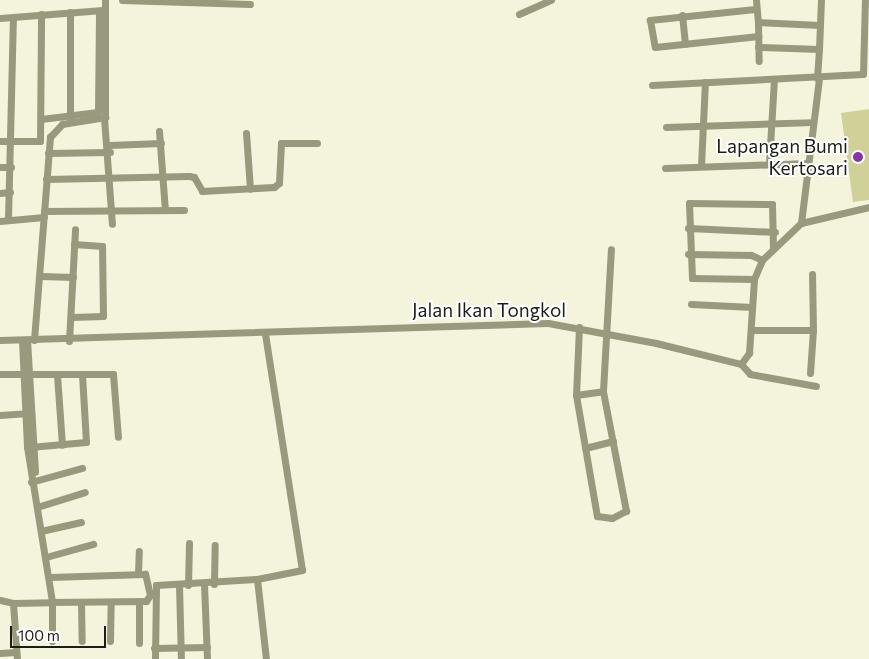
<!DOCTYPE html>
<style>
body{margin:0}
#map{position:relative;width:869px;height:659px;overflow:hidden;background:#f4f4dd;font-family:Commissioner,sans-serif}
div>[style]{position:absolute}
.green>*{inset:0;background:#d0d099}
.minor>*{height:7px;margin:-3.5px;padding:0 3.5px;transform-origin:3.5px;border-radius:3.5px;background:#99997d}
.dots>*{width:14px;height:14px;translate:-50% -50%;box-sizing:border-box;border:2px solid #fff;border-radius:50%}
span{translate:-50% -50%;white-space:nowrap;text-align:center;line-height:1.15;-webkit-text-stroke:4px #fff;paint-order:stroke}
.poi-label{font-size:19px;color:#1d1d15}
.right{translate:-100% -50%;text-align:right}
.street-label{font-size:19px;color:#1d1d15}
.scale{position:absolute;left:10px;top:626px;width:96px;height:22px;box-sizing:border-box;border:2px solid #1d1d15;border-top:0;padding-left:6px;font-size:15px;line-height:18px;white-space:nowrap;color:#1d1d15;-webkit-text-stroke:4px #fff;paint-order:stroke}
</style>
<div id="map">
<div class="green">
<i style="clip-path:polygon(869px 109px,869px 200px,853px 202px,841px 113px)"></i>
</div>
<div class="minor">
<i style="left:122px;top:0;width:128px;rotate:1.8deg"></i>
<i style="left:756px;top:0;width:22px;rotate:85deg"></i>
<i style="left:758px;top:22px;width:62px;rotate:2.8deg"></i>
<i style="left:755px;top:9px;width:106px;rotate:174deg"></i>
<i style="left:650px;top:20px;width:27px;rotate:80deg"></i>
<i style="left:655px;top:47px;width:104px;rotate:-6.1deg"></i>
<i style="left:519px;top:14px;width:35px;rotate:-24deg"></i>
<i style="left:682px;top:15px;width:29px;rotate:84deg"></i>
<i style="left:0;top:18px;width:103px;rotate:-4.4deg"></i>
<i style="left:758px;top:22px;width:39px;rotate:89deg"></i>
<i style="left:758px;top:47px;width:61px;rotate:1.9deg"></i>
<i style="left:819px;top:49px;width:49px;rotate:-87.7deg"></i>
<i style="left:817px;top:78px;width:29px;rotate:-86deg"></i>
<i style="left:652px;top:85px;width:211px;rotate:-3deg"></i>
<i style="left:863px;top:74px;width:74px;rotate:-88.5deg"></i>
<i style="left:70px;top:117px;width:105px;rotate:-90deg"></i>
<i style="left:104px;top:118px;width:106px;rotate:85.7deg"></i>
<i style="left:41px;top:119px;width:57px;rotate:-7deg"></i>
<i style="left:98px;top:112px;width:101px;rotate:-89.4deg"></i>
<i style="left:666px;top:127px;width:147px;rotate:-1.9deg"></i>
<i style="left:159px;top:131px;width:79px;rotate:85.7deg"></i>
<i style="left:246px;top:133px;width:56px;rotate:85.9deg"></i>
<i style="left:0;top:141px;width:40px"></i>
<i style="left:40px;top:141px;width:127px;rotate:-89.5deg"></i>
<i style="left:109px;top:145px;width:52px;rotate:-2.2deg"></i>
<i style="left:48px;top:153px;width:62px;rotate:-0.9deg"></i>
<i style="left:769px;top:163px;width:83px;rotate:-86.6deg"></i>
<i style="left:701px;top:166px;width:84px;rotate:-87.3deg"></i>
<i style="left:0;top:167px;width:11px"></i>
<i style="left:665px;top:168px;width:143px;rotate:-2deg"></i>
<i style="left:46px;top:179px;width:143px;rotate:-1.2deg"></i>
<i style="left:189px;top:176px;width:5px;rotate:11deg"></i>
<i style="left:194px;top:177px;width:16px;rotate:60deg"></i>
<i style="left:202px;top:191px;width:72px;rotate:-3.2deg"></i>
<i style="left:274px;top:187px;width:6px;rotate:-39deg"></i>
<i style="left:279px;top:183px;width:40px;rotate:-87.1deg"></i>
<i style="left:281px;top:143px;width:36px"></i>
<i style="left:0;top:193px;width:10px;rotate:-6deg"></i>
<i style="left:44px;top:211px;width:140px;rotate:-0.4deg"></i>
<i style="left:8px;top:219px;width:202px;rotate:-88.6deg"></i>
<i style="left:0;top:221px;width:44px;rotate:-5.2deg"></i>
<i style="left:801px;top:223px;width:146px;rotate:-82.9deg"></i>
<i style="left:688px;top:228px;width:87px;rotate:2.6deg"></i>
<i style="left:688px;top:254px;width:63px;rotate:0.9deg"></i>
<i style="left:751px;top:255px;width:12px;rotate:24deg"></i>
<i style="left:41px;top:276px;width:32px;rotate:2deg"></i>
<i style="left:754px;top:279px;width:62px;rotate:-179.1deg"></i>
<i style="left:692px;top:278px;width:75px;rotate:-92.3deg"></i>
<i style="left:689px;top:203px;width:83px;rotate:0.7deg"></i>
<i style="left:772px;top:204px;width:45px;rotate:88.7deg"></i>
<i style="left:691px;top:304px;width:61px;rotate:2.8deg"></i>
<i style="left:72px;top:317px;width:31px;rotate:-2deg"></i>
<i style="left:103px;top:316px;width:70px;rotate:-90.8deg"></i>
<i style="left:102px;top:246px;width:28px;rotate:-176deg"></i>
<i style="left:579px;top:327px;width:68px;rotate:92.5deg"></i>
<i style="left:576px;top:395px;width:123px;rotate:80.2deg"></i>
<i style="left:597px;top:516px;width:15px;rotate:8deg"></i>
<i style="left:612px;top:518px;width:16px;rotate:-27deg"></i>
<i style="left:626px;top:511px;width:122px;rotate:-100.9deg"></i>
<i style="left:603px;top:391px;width:142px;rotate:-86.8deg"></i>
<i style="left:752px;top:330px;width:61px"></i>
<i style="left:813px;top:330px;width:56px;rotate:-91deg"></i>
<i style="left:0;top:340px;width:548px;rotate:-1.78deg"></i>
<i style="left:548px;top:323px;width:110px;rotate:10.5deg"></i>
<i style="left:656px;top:343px;width:88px;rotate:13.9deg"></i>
<i style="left:741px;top:364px;width:14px;rotate:-54deg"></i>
<i style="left:749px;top:353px;width:74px;rotate:-86.1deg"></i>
<i style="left:754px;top:279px;width:21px;rotate:-67deg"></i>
<i style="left:762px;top:260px;width:54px;rotate:-43.5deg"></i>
<i style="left:801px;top:223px;width:70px;rotate:-13.2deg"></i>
<i style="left:22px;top:340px;width:107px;rotate:87.3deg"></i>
<i style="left:27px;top:447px;width:157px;rotate:80.8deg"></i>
<i style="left:52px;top:602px;width:94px;rotate:-0.6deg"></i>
<i style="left:146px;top:601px;width:7px;rotate:-56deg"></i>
<i style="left:150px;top:595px;width:22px;rotate:-103deg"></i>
<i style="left:145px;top:574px;width:95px;rotate:178.2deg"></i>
<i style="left:27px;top:340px;width:132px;rotate:86.5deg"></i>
<i style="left:34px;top:340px;width:204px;rotate:-85.5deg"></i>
<i style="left:50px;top:137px;width:18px;rotate:-47deg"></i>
<i style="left:62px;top:124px;width:44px;rotate:-9.2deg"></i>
<i style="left:105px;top:117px;width:117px;rotate:-90deg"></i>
<i style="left:69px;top:341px;width:112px;rotate:-86.9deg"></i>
<i style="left:741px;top:364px;width:13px;rotate:48deg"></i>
<i style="left:750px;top:374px;width:67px;rotate:10.3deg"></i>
<i style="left:810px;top:373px;width:43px;rotate:-86deg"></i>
<i style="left:0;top:374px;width:113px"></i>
<i style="left:113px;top:374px;width:63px;rotate:85.5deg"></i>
<i style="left:57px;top:375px;width:70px;rotate:85.9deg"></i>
<i style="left:576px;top:395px;width:27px;rotate:-8deg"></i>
<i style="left:0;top:415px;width:27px;rotate:-4deg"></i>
<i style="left:30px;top:447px;width:56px;rotate:-5.1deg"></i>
<i style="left:86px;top:442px;width:68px;rotate:-93.4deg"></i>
<i style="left:585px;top:448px;width:29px;rotate:-14deg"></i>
<i style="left:31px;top:482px;width:53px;rotate:-15.4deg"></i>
<i style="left:37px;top:507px;width:50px;rotate:-17.4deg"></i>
<i style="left:41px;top:531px;width:41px;rotate:-12.7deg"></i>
<i style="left:46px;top:557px;width:49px;rotate:-15.5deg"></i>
<i style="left:138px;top:574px;width:23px;rotate:-88deg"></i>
<i style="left:257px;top:579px;width:81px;rotate:83.6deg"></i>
<i style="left:204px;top:584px;width:75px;rotate:87.7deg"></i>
<i style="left:214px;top:584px;width:39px;rotate:-89deg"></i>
<i style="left:179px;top:585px;width:74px;rotate:88.5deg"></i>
<i style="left:188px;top:585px;width:42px;rotate:-88.6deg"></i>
<i style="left:0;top:600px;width:13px;rotate:13deg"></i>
<i style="left:81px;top:602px;width:39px;rotate:89deg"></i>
<i style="left:110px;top:641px;width:39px;rotate:-89deg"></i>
<i style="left:139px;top:643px;width:42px;rotate:-90deg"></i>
<i style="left:154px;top:648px;width:53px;rotate:-1.1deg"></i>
<i style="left:0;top:653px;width:16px;rotate:-4deg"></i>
<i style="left:17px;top:659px;width:56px;rotate:-94.1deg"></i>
<i style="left:13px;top:603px;width:39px;rotate:-1deg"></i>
<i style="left:52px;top:602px;width:39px;rotate:90deg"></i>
<i style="left:155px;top:659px;width:74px;rotate:-89.2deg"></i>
<i style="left:156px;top:585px;width:101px;rotate:-3.4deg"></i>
<i style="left:257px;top:579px;width:46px;rotate:-11.3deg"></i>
<i style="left:302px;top:570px;width:240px;rotate:-98.9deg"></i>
</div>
<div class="dots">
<i style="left:858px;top:157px;background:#8834a2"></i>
</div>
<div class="poi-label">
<span class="right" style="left:848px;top:157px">Lapangan Bumi<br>Kertosari</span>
</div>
<div class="street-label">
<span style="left:489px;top:310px">Jalan Ikan Tongkol</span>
</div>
<div class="scale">100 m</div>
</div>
